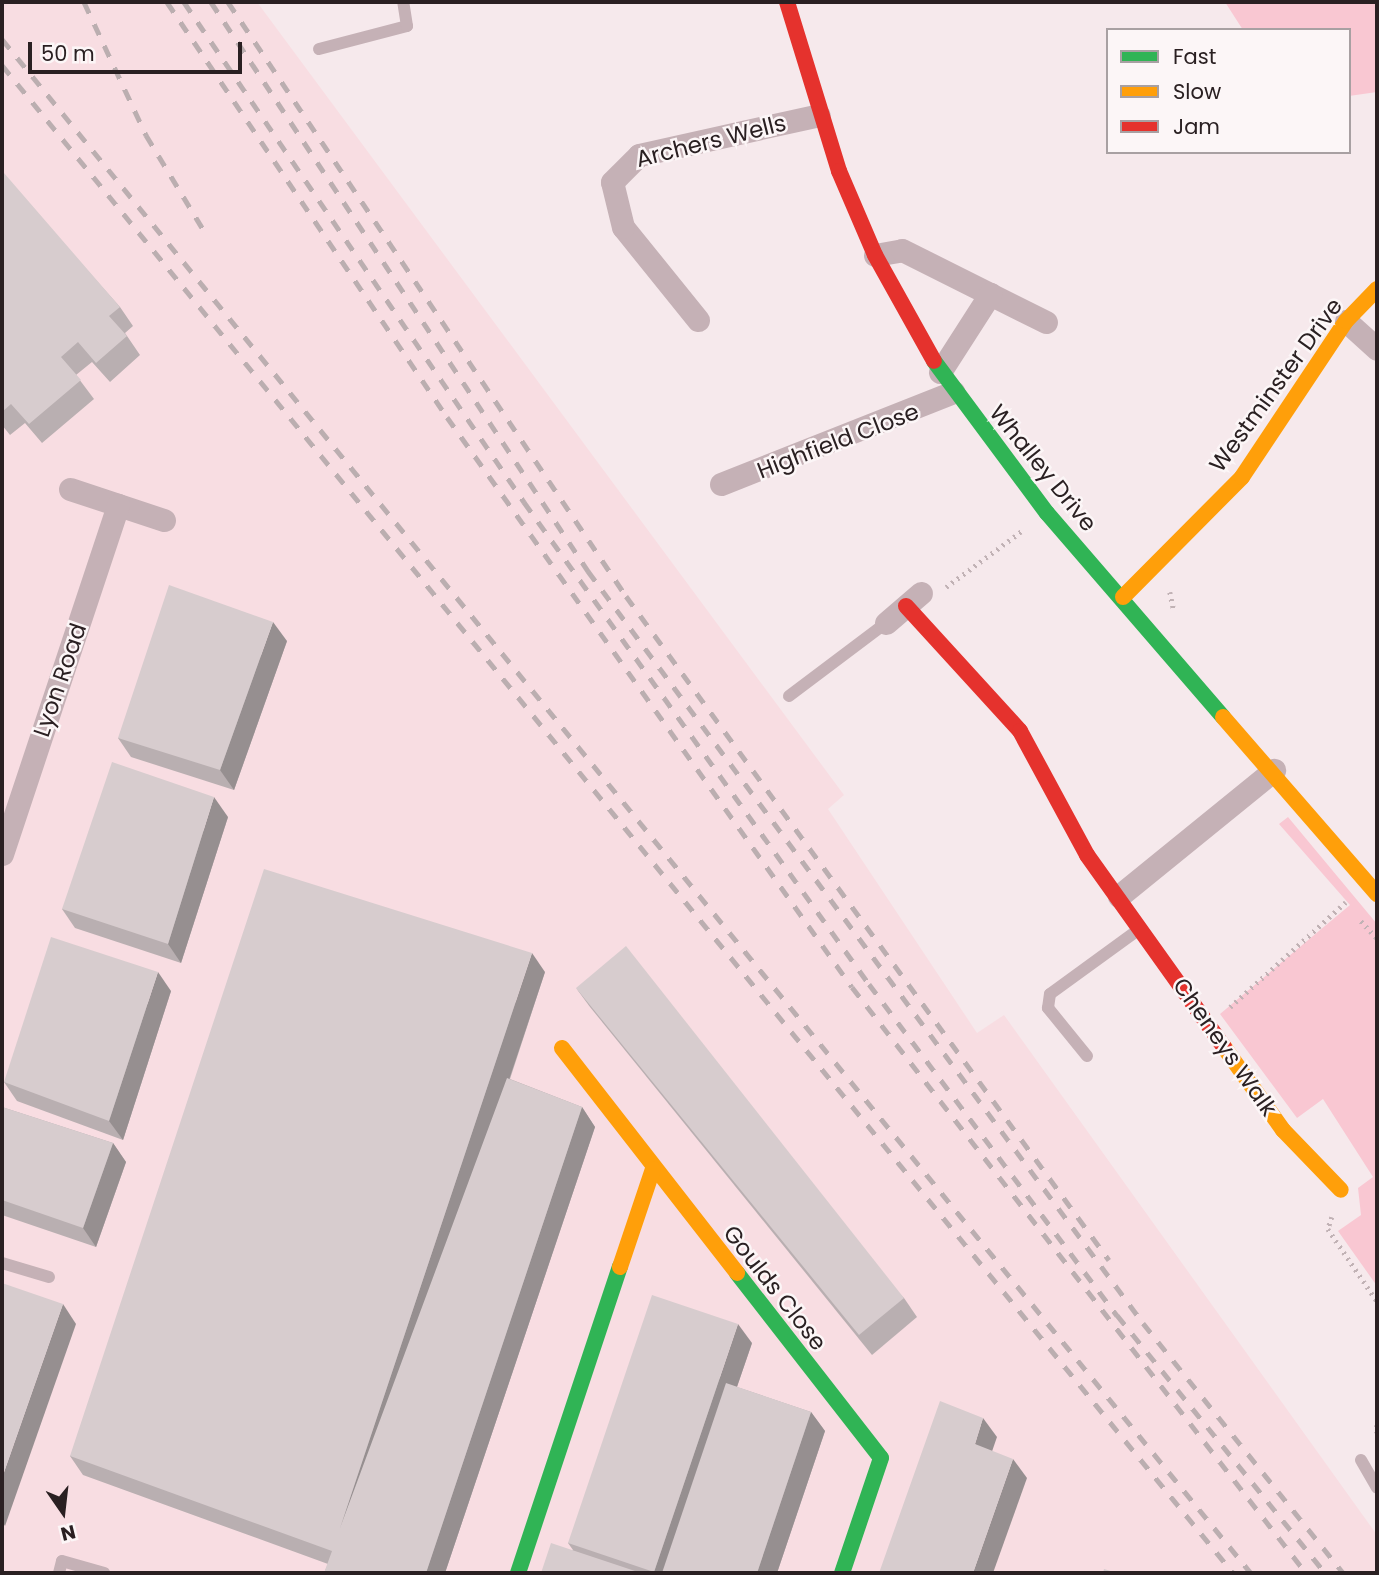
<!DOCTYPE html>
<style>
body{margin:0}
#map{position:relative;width:1379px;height:1575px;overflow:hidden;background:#f6e9ec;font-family:Poppins,sans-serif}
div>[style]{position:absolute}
.built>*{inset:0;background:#f8dde2}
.green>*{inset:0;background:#f9c7d2}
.path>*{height:4.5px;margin-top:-2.25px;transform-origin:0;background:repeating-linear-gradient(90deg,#c1b2b5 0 2px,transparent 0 7px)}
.lane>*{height:12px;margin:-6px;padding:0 6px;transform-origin:6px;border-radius:6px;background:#c5b1b6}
.street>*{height:23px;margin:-11.5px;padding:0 11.5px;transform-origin:11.5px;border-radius:11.5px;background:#c5b1b6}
.fast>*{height:16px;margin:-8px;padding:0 8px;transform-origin:8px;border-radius:8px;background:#30b455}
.slow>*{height:16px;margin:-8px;padding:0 8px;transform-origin:8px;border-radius:8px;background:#ff9f0a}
.jam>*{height:16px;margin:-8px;padding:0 8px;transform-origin:8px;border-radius:8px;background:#e5322d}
.rail>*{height:5px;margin-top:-2.5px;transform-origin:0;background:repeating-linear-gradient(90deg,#bbaeb0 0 12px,transparent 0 24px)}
.wall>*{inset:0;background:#b9afb1}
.shaded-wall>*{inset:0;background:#968f90}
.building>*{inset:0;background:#d7ccce}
span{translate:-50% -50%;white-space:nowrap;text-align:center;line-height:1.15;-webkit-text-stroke:5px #fcf6f7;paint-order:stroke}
.street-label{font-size:23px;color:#2a2022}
.frame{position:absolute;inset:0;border:4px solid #2a2022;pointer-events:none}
.legend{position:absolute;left:1106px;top:28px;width:245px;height:126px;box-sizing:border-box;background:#fcf6f7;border:2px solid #a8a0a2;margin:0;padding:9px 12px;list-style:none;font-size:21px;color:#2a2022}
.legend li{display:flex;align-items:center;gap:14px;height:35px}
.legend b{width:35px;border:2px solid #a8a0a2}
.north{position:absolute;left:28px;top:1477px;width:70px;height:70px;-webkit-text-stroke:5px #fcf6f7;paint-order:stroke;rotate:166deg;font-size:19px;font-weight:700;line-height:28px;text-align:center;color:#2a2022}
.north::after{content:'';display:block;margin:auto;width:24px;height:32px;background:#2a2022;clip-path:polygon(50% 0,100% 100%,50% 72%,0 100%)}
.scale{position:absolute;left:28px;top:42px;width:214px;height:32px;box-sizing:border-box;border:4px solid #2a2022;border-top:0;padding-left:9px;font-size:21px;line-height:24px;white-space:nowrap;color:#2a2022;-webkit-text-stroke:5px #fcf6f7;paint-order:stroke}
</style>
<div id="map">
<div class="built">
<i style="clip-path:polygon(2px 2px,257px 2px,844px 795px,828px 809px,977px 1033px,1004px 1015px,1377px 1535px,1377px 1573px,2px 1573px)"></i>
</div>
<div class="green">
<i style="clip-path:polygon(1225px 2px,1377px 2px,1377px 92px,1349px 96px,1349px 30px,1243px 30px)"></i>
<i style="clip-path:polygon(1288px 817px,1377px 924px,1377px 1286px,1338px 1231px,1361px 1215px,1358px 1188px,1373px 1177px,1323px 1099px,1297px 1118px,1220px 1014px,1350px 905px,1279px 824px)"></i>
</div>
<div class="path">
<i style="left:946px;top:587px;width:96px;rotate:-36.5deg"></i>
<i style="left:1170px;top:592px;width:19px;rotate:78deg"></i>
<i style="left:1361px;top:921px;width:23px;rotate:47deg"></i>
<i style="left:1230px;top:1007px;width:156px;rotate:-42.2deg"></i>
<i style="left:1332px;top:1217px;width:13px;rotate:108deg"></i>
<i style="left:1328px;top:1229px;width:87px;rotate:55.8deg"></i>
<i style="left:1377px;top:1425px;width:8px;rotate:90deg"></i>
</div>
<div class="lane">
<i style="left:319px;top:49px;width:91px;rotate:-14.6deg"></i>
<i style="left:407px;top:26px;width:24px;rotate:-99deg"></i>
<i style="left:789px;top:696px;width:121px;rotate:-37deg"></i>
<i style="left:1087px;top:1056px;width:62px;rotate:-129.1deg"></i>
<i style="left:1048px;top:1008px;width:14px;rotate:-82deg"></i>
<i style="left:1050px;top:994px;width:109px;rotate:-36deg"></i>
<i style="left:2px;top:1263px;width:49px;rotate:16.6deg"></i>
<i style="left:1361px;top:1460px;width:32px;rotate:60deg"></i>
<i style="left:59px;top:1573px;width:12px;rotate:-76deg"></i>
<i style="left:62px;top:1561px;width:44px;rotate:15.9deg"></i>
</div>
<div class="street">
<i style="left:875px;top:255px;width:27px;rotate:-10deg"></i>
<i style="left:902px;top:250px;width:161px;rotate:26.6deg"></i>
<i style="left:698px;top:320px;width:119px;rotate:-128.9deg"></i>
<i style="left:623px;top:227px;width:46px;rotate:-103.7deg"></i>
<i style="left:612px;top:182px;width:38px;rotate:-45deg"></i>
<i style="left:639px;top:155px;width:184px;rotate:-12.5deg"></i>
<i style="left:1346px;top:321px;width:42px;rotate:42.1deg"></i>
<i style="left:940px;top:372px;width:93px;rotate:-57.3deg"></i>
<i style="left:721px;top:484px;width:250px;rotate:-21.6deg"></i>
<i style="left:70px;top:489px;width:99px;rotate:18.3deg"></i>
<i style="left:886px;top:623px;width:46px;rotate:-40.6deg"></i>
<i style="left:2px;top:854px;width:368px;rotate:-71.6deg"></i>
<i style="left:1119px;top:896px;width:200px;rotate:-39.1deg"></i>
</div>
<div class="fast">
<i style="left:934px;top:361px;width:189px;rotate:53.4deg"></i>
<i style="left:1047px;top:513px;width:269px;rotate:49.2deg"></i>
<i style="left:737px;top:1273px;width:234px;rotate:52.1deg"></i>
<i style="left:881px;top:1458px;width:121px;rotate:108.7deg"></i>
<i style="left:518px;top:1573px;width:323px;rotate:-71.6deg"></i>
</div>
<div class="slow">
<i style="left:1123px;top:597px;width:169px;rotate:-45.2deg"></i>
<i style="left:1242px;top:477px;width:187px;rotate:-56.3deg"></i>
<i style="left:1346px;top:321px;width:45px;rotate:-45.9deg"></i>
<i style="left:1223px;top:717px;width:235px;rotate:49deg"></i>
<i style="left:1224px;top:1047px;width:102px;rotate:54.6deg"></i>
<i style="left:1283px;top:1130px;width:83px;rotate:46deg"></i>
<i style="left:562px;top:1048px;width:285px;rotate:52.1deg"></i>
<i style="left:620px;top:1267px;width:103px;rotate:-71.4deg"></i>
</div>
<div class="jam">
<i style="left:787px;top:2px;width:177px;rotate:72.9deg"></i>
<i style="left:839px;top:171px;width:91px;rotate:66.8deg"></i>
<i style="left:875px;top:255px;width:121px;rotate:60.9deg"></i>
<i style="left:906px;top:606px;width:169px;rotate:47.6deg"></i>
<i style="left:1020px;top:731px;width:141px;rotate:61.6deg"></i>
<i style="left:1087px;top:855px;width:236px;rotate:54.5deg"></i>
</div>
<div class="rail">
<i style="left:84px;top:2px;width:147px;rotate:65deg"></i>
<i style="left:146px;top:135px;width:110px;rotate:58.8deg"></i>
<i style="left:167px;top:2px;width:501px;rotate:55.99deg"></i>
<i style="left:447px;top:417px;width:699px;rotate:54.61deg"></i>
<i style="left:852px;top:987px;width:741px;rotate:52.23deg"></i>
<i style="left:184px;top:2px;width:605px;rotate:55.78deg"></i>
<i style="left:524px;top:502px;width:593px;rotate:54.41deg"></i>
<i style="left:869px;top:984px;width:414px;rotate:53.2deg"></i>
<i style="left:1117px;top:1315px;width:331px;rotate:51.1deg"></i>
<i style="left:211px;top:2px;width:683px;rotate:56.47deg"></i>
<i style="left:588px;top:571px;width:935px;rotate:53.57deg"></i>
<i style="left:1143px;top:1323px;width:320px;rotate:51.3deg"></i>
<i style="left:228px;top:2px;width:715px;rotate:56.18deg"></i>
<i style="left:626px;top:596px;width:821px;rotate:53.97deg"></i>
<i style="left:2px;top:39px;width:1978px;rotate:50.85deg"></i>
<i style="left:2px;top:65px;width:1947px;rotate:50.77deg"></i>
</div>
<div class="wall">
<i style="clip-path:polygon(2px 175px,120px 307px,133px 326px,125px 333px,140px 355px,110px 382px,92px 362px,76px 375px,94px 399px,42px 443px,25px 423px,10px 435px,2px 425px)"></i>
<i style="clip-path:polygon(287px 641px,234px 790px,131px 757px,118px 738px)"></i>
<i style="clip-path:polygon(228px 817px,181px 963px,75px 928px,62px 909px)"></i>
<i style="clip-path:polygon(545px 972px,510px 1079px,582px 1107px,595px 1127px,445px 1573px,324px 1573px,328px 1564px,83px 1475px,70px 1456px)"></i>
<i style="clip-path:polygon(576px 988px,904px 1298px,917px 1317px,872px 1355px,590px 1007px)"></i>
<i style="clip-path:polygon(171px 991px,123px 1140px,17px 1101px,4px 1082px)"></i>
<i style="clip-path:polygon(2px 1107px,113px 1143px,126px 1162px,96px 1247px,2px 1215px)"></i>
<i style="clip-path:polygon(752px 1343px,737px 1387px,811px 1412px,825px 1431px,777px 1573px,541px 1573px,573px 1550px,568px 1543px)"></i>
</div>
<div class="shaded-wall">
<i style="clip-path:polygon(273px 622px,287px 641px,234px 790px,220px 770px)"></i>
<i style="clip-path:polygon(214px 797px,228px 817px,181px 963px,168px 944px)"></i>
<i style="clip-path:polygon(532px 953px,545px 972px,353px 1547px,340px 1528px)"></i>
<i style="clip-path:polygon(158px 972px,171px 991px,123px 1140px,109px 1121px)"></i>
<i style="clip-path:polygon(582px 1107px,595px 1127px,445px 1573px,426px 1573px)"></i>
<i style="clip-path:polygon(113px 1143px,126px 1162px,96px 1247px,83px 1228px)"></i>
<i style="clip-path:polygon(63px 1304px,76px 1324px,5px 1526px,2px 1521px,2px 1478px)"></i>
<i style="clip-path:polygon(738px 1324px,752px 1343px,673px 1573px,655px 1573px,654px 1572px)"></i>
<i style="clip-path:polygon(811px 1412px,825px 1431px,777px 1573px,757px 1573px)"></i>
<i style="clip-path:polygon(983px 1418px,997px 1437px,988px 1463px,975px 1444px)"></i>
<i style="clip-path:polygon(1013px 1459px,1027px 1478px,993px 1573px,973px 1573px)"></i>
</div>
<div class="building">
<i style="clip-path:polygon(4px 173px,120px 307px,109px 316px,127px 336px,96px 363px,78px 342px,61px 357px,81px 380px,29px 424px,11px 404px,2px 412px,2px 175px)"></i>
<i style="clip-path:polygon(169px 585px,273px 622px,220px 770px,118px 738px)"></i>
<i style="clip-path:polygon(112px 762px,214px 797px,168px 944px,62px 909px)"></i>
<i style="clip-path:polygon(264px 869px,532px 953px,340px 1528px,507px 1078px,582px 1107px,426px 1573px,324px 1573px,332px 1551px,70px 1456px)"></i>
<i style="clip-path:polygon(51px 937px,158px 972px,109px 1121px,4px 1082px)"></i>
<i style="clip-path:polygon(626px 946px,904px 1298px,859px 1335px,576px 988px)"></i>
<i style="clip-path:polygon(2px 1107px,113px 1143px,83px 1228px,2px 1200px)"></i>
<i style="clip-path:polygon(2px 1283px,63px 1304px,2px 1478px)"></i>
<i style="clip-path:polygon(652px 1295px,738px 1324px,654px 1572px,568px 1543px)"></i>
<i style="clip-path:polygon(726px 1383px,811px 1412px,757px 1573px,662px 1573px)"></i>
<i style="clip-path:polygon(940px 1401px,983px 1418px,975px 1444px,1013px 1459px,973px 1573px,879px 1573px)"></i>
<i style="clip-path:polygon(551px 1543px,641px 1573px,541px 1573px)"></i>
<i style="clip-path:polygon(1104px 1569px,1117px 1573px,1103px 1573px)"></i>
</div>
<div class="street-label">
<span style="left:711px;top:141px;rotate:-14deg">Archers Wells</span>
<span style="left:1276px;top:385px;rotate:-54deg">Westminster Drive</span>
<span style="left:838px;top:441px;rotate:-21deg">Highfield Close</span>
<span style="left:1043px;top:468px;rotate:51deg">Whalley Drive</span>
<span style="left:60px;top:680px;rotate:-71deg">Lyon Road</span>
<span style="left:1225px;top:1047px;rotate:55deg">Cheneys Walk</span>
<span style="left:775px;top:1288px;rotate:52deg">Goulds Close</span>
</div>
<div class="frame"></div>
<ul class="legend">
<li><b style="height:9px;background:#30b455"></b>Fast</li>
<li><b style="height:9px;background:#ff9f0a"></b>Slow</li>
<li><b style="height:9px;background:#e5322d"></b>Jam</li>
</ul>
<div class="north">N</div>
<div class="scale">50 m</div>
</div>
